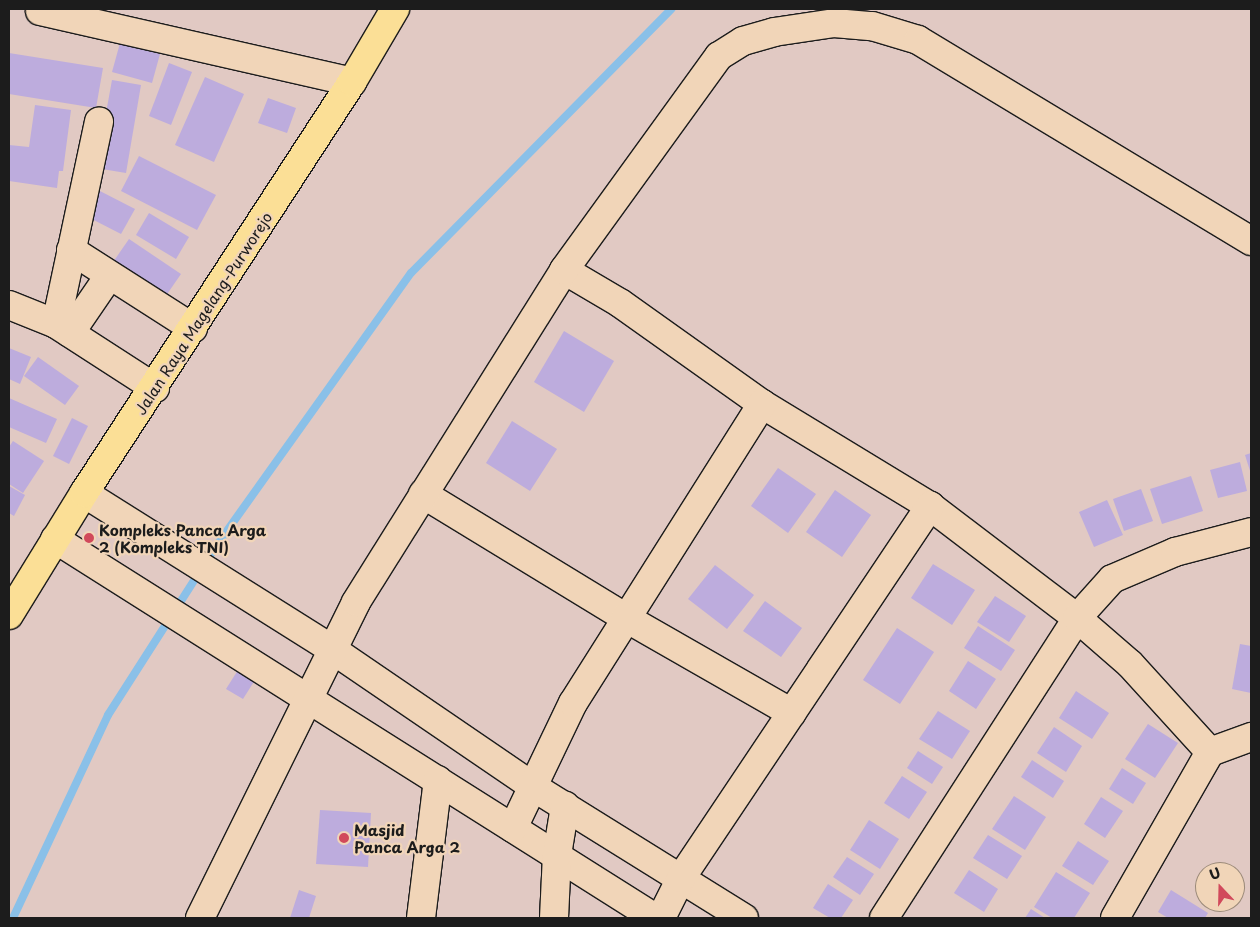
<!DOCTYPE html>
<style>
body{margin:0}
#map{position:relative;width:1260px;height:927px;overflow:hidden;background:#e1c9c3;font-family:"Playpen Sans",sans-serif}
div>[style]{position:absolute}
.stream>*{height:8px;margin:-4px;padding:0 4px;transform-origin:4px;border-radius:4px;background:#8ac0e8}
.building>*{inset:0;background:#bdacdd}
.roads{filter:drop-shadow(1px 0 #1c1c1c) drop-shadow(-1px 0 #1c1c1c) drop-shadow(0 1px #1c1c1c) drop-shadow(0 -1px #1c1c1c)}
.minor>*{height:28px;margin:-14px;padding:0 14px;transform-origin:14px;border-radius:14px;background:#f1d5b8}
.major>*{height:28px;margin:-14px;padding:0 14px;transform-origin:14px;border-radius:14px;background:#fbdf96}
.dots>*{width:14px;height:14px;translate:-50% -50%;box-sizing:border-box;border:2px solid #f1d5b8;border-radius:50%}
span{translate:-50% -50%;white-space:nowrap;text-align:center;line-height:1.15;-webkit-text-stroke:4.5px #f1d5b8;paint-order:stroke}
.street-label{font-size:15px;color:#1c1c1c}
.poi-label{font-size:15px;color:#1c1c1c;font-weight:700}
.left{translate:0 -50%;text-align:left}
.frame{position:absolute;inset:0;border:10px solid #1c1c1c;pointer-events:none}
.north{position:absolute;left:1195px;top:862px;width:50px;height:50px;box-sizing:border-box;background:#f1d5b8;border:1px solid #9c8b7a;border-radius:50%;rotate:339deg;font-size:14px;font-weight:700;line-height:20px;text-align:center;color:#1c1c1c}
.north::after{content:'';display:block;margin:auto;width:18px;height:22px;background:#d1495b;clip-path:polygon(50% 0,100% 100%,50% 72%,0 100%)}
</style>
<div id="map">
<div class="stream">
<i style="left:13px;top:918px;width:224px;rotate:-64.9deg"></i>
<i style="left:108px;top:715px;width:197px;rotate:-57.4deg"></i>
<i style="left:214px;top:549px;width:339px;rotate:-54.5deg"></i>
<i style="left:411px;top:273px;width:371px;rotate:-45.4deg"></i>
</div>
<div class="building">
<i style="clip-path:polygon(120px 43px,160px 54px,152px 83px,112px 72px)"></i>
<i style="clip-path:polygon(9px 53px,103px 68px,96px 108px,9px 94px)"></i>
<i style="clip-path:polygon(169px 63px,192px 72px,171px 125px,149px 116px)"></i>
<i style="clip-path:polygon(205px 77px,244px 94px,214px 162px,175px 145px)"></i>
<i style="clip-path:polygon(112px 80px,141px 85px,126px 173px,96px 168px)"></i>
<i style="clip-path:polygon(268px 98px,296px 108px,287px 133px,258px 123px)"></i>
<i style="clip-path:polygon(35px 105px,71px 110px,63px 171px,59px 171px,57px 188px,9px 181px,9px 145px,29px 147px)"></i>
<i style="clip-path:polygon(139px 156px,216px 195px,197px 230px,121px 191px)"></i>
<i style="clip-path:polygon(98px 190px,135px 209px,121px 234px,84px 215px)"></i>
<i style="clip-path:polygon(149px 213px,189px 237px,176px 259px,136px 235px)"></i>
<i style="clip-path:polygon(129px 239px,181px 274px,163px 300px,111px 265px)"></i>
<i style="clip-path:polygon(564px 331px,614px 361px,584px 412px,534px 382px)"></i>
<i style="clip-path:polygon(9px 348px,31px 357px,20px 384px,9px 379px)"></i>
<i style="clip-path:polygon(38px 357px,79px 386px,65px 405px,24px 376px)"></i>
<i style="clip-path:polygon(9px 398px,57px 419px,46px 443px,9px 427px)"></i>
<i style="clip-path:polygon(72px 418px,88px 426px,69px 464px,53px 456px)"></i>
<i style="clip-path:polygon(512px 421px,557px 449px,530px 491px,486px 463px)"></i>
<i style="clip-path:polygon(13px 441px,44px 461px,23px 493px,9px 484px,9px 447px)"></i>
<i style="clip-path:polygon(1251px 453px,1251px 474px,1245px 455px)"></i>
<i style="clip-path:polygon(1240px 462px,1247px 491px,1218px 498px,1210px 470px)"></i>
<i style="clip-path:polygon(778px 468px,816px 494px,788px 533px,751px 506px)"></i>
<i style="clip-path:polygon(1191px 476px,1203px 511px,1162px 524px,1150px 489px)"></i>
<i style="clip-path:polygon(9px 486px,25px 495px,14px 516px,9px 513px)"></i>
<i style="clip-path:polygon(1141px 489px,1153px 521px,1124px 531px,1113px 499px)"></i>
<i style="clip-path:polygon(835px 490px,871px 515px,842px 557px,806px 532px)"></i>
<i style="clip-path:polygon(1107px 500px,1123px 535px,1094px 547px,1079px 512px)"></i>
<i style="clip-path:polygon(933px 564px,975px 590px,952px 625px,911px 598px)"></i>
<i style="clip-path:polygon(715px 565px,754px 595px,727px 629px,688px 599px)"></i>
<i style="clip-path:polygon(995px 596px,1026px 616px,1009px 642px,977px 622px)"></i>
<i style="clip-path:polygon(765px 601px,802px 628px,781px 657px,743px 631px)"></i>
<i style="clip-path:polygon(978px 626px,1015px 650px,1001px 671px,964px 648px)"></i>
<i style="clip-path:polygon(897px 628px,934px 652px,900px 704px,863px 680px)"></i>
<i style="clip-path:polygon(1240px 644px,1251px 646px,1251px 693px,1232px 689px)"></i>
<i style="clip-path:polygon(968px 661px,996px 679px,976px 709px,949px 691px)"></i>
<i style="clip-path:polygon(238px 670px,255px 680px,243px 699px,226px 689px)"></i>
<i style="clip-path:polygon(1076px 691px,1109px 713px,1092px 739px,1059px 718px)"></i>
<i style="clip-path:polygon(938px 711px,970px 731px,952px 759px,919px 739px)"></i>
<i style="clip-path:polygon(1148px 724px,1178px 743px,1155px 778px,1125px 759px)"></i>
<i style="clip-path:polygon(1054px 727px,1082px 746px,1066px 772px,1037px 753px)"></i>
<i style="clip-path:polygon(918px 751px,943px 767px,932px 784px,907px 768px)"></i>
<i style="clip-path:polygon(1032px 760px,1064px 781px,1053px 798px,1021px 777px)"></i>
<i style="clip-path:polygon(1122px 768px,1146px 783px,1133px 804px,1109px 789px)"></i>
<i style="clip-path:polygon(902px 776px,927px 792px,909px 819px,884px 803px)"></i>
<i style="clip-path:polygon(1014px 796px,1046px 817px,1025px 850px,992px 829px)"></i>
<i style="clip-path:polygon(1101px 797px,1123px 811px,1105px 838px,1084px 824px)"></i>
<i style="clip-path:polygon(320px 810px,371px 813px,368px 867px,316px 864px)"></i>
<i style="clip-path:polygon(869px 820px,899px 839px,880px 869px,850px 850px)"></i>
<i style="clip-path:polygon(988px 835px,1022px 856px,1007px 879px,973px 858px)"></i>
<i style="clip-path:polygon(1078px 841px,1109px 861px,1093px 885px,1062px 866px)"></i>
<i style="clip-path:polygon(847px 857px,874px 874px,860px 895px,833px 877px)"></i>
<i style="clip-path:polygon(969px 870px,998px 889px,984px 912px,954px 893px)"></i>
<i style="clip-path:polygon(1056px 872px,1090px 893px,1074px 918px,1052px 918px,1034px 907px)"></i>
<i style="clip-path:polygon(828px 884px,853px 900px,841px 918px,830px 918px,813px 908px)"></i>
<i style="clip-path:polygon(299px 890px,316px 896px,309px 918px,290px 918px)"></i>
<i style="clip-path:polygon(1171px 890px,1208px 913px,1205px 918px,1168px 918px,1158px 912px)"></i>
<i style="clip-path:polygon(1031px 909px,1045px 918px,1025px 918px)"></i>
</div>
<div class="roads">
<div class="minor">
<i style="left:40px;top:11px;width:320px;rotate:12.8deg"></i>
<i style="left:71px;top:250px;width:145px;rotate:32.6deg"></i>
<i style="left:564px;top:270px;width:65px;rotate:30.5deg"></i>
<i style="left:620px;top:303px;width:174px;rotate:35.4deg"></i>
<i style="left:762px;top:404px;width:197px;rotate:31.3deg"></i>
<i style="left:930px;top:506px;width:185px;rotate:37.3deg"></i>
<i style="left:1077px;top:618px;width:70px;rotate:41deg"></i>
<i style="left:1130px;top:664px;width:119px;rotate:47.7deg"></i>
<i style="left:1210px;top:752px;width:191px;rotate:119.8deg"></i>
<i style="left:9px;top:305px;width:51px;rotate:22deg"></i>
<i style="left:56px;top:324px;width:118px;rotate:32.9deg"></i>
<i style="left:56px;top:324px;width:207px;rotate:-78deg"></i>
<i style="left:70px;top:333px;width:69px;rotate:-55.6deg"></i>
<i style="left:84px;top:493px;width:294px;rotate:32.2deg"></i>
<i style="left:333px;top:650px;width:245px;rotate:34.3deg"></i>
<i style="left:535px;top:788px;width:246px;rotate:31.9deg"></i>
<i style="left:423px;top:494px;width:238px;rotate:31.4deg"></i>
<i style="left:626px;top:618px;width:191px;rotate:29.8deg"></i>
<i style="left:55px;top:539px;width:710px;rotate:32.28deg"></i>
<i style="left:1210px;top:752px;width:44px;rotate:-20.1deg"></i>
<i style="left:513px;top:828px;width:139px;rotate:-64.4deg"></i>
<i style="left:573px;top:703px;width:354px;rotate:-57.7deg"></i>
<i style="left:200px;top:918px;width:352px;rotate:-63.7deg"></i>
<i style="left:356px;top:602px;width:392px;rotate:-57.9deg"></i>
<i style="left:564px;top:270px;width:264px;rotate:-54.1deg"></i>
<i style="left:719px;top:56px;width:28px;rotate:-32deg"></i>
<i style="left:743px;top:41px;width:32px;rotate:-16deg"></i>
<i style="left:774px;top:32px;width:61px;rotate:-8.5deg"></i>
<i style="left:834px;top:23px;width:38px;rotate:5deg"></i>
<i style="left:872px;top:26px;width:48px;rotate:16.9deg"></i>
<i style="left:918px;top:40px;width:389px;rotate:31.1deg"></i>
<i style="left:421px;top:918px;width:139px;rotate:-83deg"></i>
<i style="left:554px;top:918px;width:63px;rotate:-87.3deg"></i>
<i style="left:557px;top:855px;width:50px;rotate:-80.7deg"></i>
<i style="left:661px;top:918px;width:45px;rotate:-63.4deg"></i>
<i style="left:681px;top:878px;width:448px;rotate:-56.2deg"></i>
<i style="left:884px;top:918px;width:357px;rotate:-57.2deg"></i>
<i style="left:1077px;top:618px;width:52px;rotate:-48.1deg"></i>
<i style="left:1112px;top:579px;width:69px;rotate:-23.2deg"></i>
<i style="left:1175px;top:552px;width:79px;rotate:-14.7deg"></i>
</div>
<div class="major">
<i style="left:9px;top:615px;width:143px;rotate:-58.4deg"></i>
<i style="left:84px;top:493px;width:491px;rotate:-56.9deg"></i>
<i style="left:352px;top:82px;width:85px;rotate:-59.5deg"></i>
</div>
</div>
<div class="dots">
<i style="left:89px;top:538px;background:#d1495b"></i>
<i style="left:344px;top:838px;background:#d1495b"></i>
</div>
<div class="street-label">
<span style="left:203px;top:313px;rotate:-57deg">Jalan Raya Magelang-Purworejo</span>
</div>
<div class="poi-label">
<span class="left" style="left:99px;top:538px">Kompleks Panca Arga<br>2 (Kompleks TNI)</span>
<span class="left" style="left:354px;top:838px">Masjid<br>Panca Arga 2</span>
</div>
<div class="frame"></div>
<div class="north">U</div>
</div>
